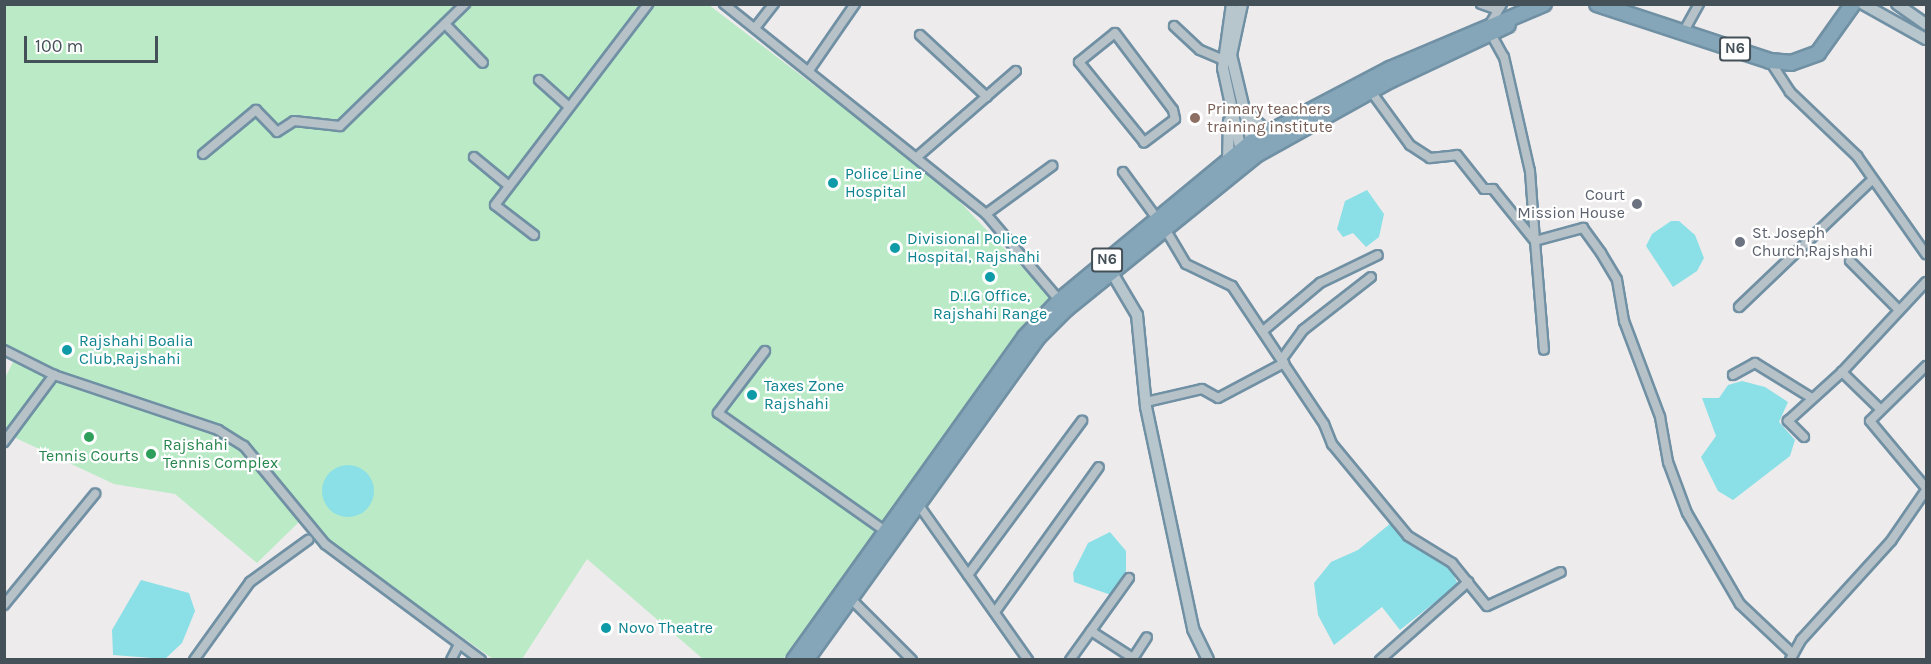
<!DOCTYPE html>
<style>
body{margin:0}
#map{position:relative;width:1931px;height:664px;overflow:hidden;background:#eeebec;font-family:Karla,sans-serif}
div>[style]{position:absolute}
.green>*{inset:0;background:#baebc6}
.water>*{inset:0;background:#8ae0e6}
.round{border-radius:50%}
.roads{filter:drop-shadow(2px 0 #7090a4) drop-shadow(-2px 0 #7090a4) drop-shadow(0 2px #7090a4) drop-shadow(0 -2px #7090a4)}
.street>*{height:8px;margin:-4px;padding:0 4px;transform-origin:4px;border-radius:4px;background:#b7c2c8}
.secondary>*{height:10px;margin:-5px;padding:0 5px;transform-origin:5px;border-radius:5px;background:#b7c5cd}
.highway>*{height:14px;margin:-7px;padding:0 7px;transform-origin:7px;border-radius:7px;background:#85a5b8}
.dots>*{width:16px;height:16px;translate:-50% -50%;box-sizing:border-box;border:3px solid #fff;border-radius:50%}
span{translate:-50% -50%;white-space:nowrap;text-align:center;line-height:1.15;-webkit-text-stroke:4.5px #fff;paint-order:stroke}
.shield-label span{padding:2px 4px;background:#fff;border:2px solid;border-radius:4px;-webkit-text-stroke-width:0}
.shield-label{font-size:15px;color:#455158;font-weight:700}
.education-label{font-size:16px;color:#785e54}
.left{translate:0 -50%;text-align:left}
.culture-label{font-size:16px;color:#0d838f}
.worship-label{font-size:16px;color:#5b616d}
.right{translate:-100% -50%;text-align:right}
.leisure-label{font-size:16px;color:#27864d}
.frame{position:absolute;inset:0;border:6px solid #455158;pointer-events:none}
.scale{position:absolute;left:24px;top:36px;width:134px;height:27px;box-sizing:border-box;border:3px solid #455158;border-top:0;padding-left:8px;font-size:18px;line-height:21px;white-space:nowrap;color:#455158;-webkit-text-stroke:4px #fff;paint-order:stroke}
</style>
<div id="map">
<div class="green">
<i style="clip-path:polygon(4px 5px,709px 5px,943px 184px,1051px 298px,783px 659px,703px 659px,587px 559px,522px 659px,493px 659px,319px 535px,246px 443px,220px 428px,55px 371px,5px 347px)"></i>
<i style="clip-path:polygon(15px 358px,216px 431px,256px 461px,300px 521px,257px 563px,175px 494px,114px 484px,5px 433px,5px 378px)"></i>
</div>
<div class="water">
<i style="clip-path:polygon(1367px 190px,1384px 214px,1379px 237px,1366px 247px,1353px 233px,1343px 237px,1337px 229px,1345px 201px)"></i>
<i style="clip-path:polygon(1671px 221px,1679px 221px,1695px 235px,1704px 258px,1697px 271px,1673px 287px,1646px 246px,1652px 234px)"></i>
<i style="clip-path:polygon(1742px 381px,1765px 387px,1788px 402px,1779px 422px,1795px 440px,1790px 456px,1733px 500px,1718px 491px,1701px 457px,1716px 436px,1702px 398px,1719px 398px,1728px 385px)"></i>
<i class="round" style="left:322px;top:465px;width:52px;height:52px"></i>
<i style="clip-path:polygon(1391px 523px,1404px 541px,1451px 570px,1458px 584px,1400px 630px,1382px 607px,1334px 645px,1318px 615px,1314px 583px,1331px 562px,1358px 550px)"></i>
<i style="clip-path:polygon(1110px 532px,1126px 551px,1126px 571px,1111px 595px,1074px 582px,1073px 573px,1088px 543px)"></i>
<i style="clip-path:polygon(141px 580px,189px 593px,195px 611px,182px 643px,165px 659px,113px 655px,112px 630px)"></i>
</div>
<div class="roads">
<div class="street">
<i style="left:724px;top:4px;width:336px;rotate:38.7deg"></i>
<i style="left:986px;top:214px;width:116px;rotate:49.6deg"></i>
<i style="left:1481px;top:4px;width:18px;rotate:19deg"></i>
<i style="left:1502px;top:4px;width:23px;rotate:121deg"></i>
<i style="left:1490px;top:24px;width:10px;rotate:84deg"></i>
<i style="left:1491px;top:34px;width:26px;rotate:61deg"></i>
<i style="left:1504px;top:57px;width:117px;rotate:77.2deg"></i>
<i style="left:1530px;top:171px;width:70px;rotate:85.9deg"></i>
<i style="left:1535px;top:241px;width:50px;rotate:-15.2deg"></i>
<i style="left:1583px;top:228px;width:31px;rotate:54deg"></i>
<i style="left:1601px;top:253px;width:31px;rotate:59deg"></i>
<i style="left:1617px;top:280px;width:42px;rotate:80.3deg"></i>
<i style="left:1624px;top:321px;width:103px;rotate:69.4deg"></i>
<i style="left:1660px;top:417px;width:46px;rotate:79.9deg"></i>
<i style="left:1668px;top:462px;width:54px;rotate:69.6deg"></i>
<i style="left:1687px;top:513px;width:105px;rotate:59.8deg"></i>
<i style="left:1740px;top:604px;width:73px;rotate:43.3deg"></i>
<i style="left:445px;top:24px;width:54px;rotate:45.7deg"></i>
<i style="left:1174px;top:26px;width:35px;rotate:43deg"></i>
<i style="left:1200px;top:50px;width:25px;rotate:23deg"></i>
<i style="left:755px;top:28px;width:31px;rotate:-52deg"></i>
<i style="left:1684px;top:31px;width:31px;rotate:-61deg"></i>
<i style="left:1115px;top:33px;width:96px;rotate:53deg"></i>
<i style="left:1173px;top:110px;width:9px;rotate:77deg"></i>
<i style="left:1175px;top:119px;width:39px;rotate:143deg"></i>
<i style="left:1144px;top:142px;width:103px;rotate:-129.1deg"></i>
<i style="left:1079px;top:62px;width:46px;rotate:-38.9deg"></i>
<i style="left:920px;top:35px;width:91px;rotate:42.8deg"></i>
<i style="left:1770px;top:61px;width:37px;rotate:57deg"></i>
<i style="left:1790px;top:92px;width:93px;rotate:43.7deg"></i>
<i style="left:1857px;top:156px;width:120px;rotate:54.9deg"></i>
<i style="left:810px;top:69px;width:79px;rotate:-55.3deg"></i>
<i style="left:539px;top:80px;width:39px;rotate:42deg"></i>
<i style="left:1370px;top:90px;width:68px;rotate:54deg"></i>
<i style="left:1410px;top:145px;width:24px;rotate:33deg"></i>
<i style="left:1430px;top:158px;width:27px;rotate:-6deg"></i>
<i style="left:1457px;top:155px;width:43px;rotate:51.5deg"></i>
<i style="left:1484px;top:189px;width:9px"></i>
<i style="left:1493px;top:189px;width:67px;rotate:51.1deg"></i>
<i style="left:1535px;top:241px;width:109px;rotate:85.3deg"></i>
<i style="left:203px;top:154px;width:69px;rotate:-39.7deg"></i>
<i style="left:256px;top:110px;width:30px;rotate:46deg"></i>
<i style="left:277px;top:132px;width:20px;rotate:-33deg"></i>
<i style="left:294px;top:121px;width:46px;rotate:6.2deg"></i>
<i style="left:340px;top:126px;width:175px;rotate:-44.3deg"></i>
<i style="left:474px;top:157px;width:45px;rotate:39.6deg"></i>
<i style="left:917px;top:157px;width:131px;rotate:-41deg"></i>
<i style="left:1123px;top:172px;width:59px;rotate:53.9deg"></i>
<i style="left:986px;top:214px;width:82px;rotate:-36deg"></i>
<i style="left:1164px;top:227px;width:43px;rotate:59.3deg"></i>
<i style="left:1186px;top:264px;width:51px;rotate:25.6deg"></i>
<i style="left:1232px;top:286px;width:166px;rotate:56.3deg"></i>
<i style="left:1324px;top:424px;width:22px;rotate:68deg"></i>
<i style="left:1332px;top:444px;width:119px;rotate:50.4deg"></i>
<i style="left:1408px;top:536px;width:52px;rotate:31.5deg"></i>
<i style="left:1452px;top:563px;width:55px;rotate:50.9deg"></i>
<i style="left:1487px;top:606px;width:81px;rotate:-24.7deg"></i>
<i style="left:534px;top:235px;width:49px;rotate:-142.4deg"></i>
<i style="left:495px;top:205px;width:253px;rotate:-52.7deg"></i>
<i style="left:1850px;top:261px;width:68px;rotate:45deg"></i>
<i style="left:1739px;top:307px;width:184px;rotate:-43.7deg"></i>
<i style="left:1263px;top:331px;width:75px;rotate:-40.1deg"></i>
<i style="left:1320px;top:283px;width:64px;rotate:-25.8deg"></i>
<i style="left:4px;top:350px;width:56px;rotate:26.6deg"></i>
<i style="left:54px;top:375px;width:173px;rotate:18.5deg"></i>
<i style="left:218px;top:430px;width:31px;rotate:32deg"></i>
<i style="left:244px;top:446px;width:127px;rotate:50.4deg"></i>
<i style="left:325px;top:544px;width:194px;rotate:36.6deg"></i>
<i style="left:765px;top:351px;width:78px;rotate:127.2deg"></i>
<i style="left:718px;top:413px;width:208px;rotate:35.2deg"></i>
<i style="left:1282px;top:359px;width:36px;rotate:-54deg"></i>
<i style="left:1303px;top:330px;width:86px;rotate:-37.9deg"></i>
<i style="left:1926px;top:366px;width:78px;rotate:135.5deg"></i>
<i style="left:1870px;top:421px;width:87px;rotate:50.1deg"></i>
<i style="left:1733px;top:375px;width:25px;rotate:-29deg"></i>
<i style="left:1755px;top:363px;width:65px;rotate:31.7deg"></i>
<i style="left:1146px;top:402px;width:57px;rotate:-13.1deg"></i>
<i style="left:1202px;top:389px;width:18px;rotate:29deg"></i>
<i style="left:1218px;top:398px;width:75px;rotate:-27.9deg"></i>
<i style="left:1879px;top:408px;width:52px;rotate:-135.8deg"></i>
<i style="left:1842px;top:372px;width:123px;rotate:-47deg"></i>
<i style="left:1804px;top:437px;width:23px;rotate:-135deg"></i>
<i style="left:1788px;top:421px;width:73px;rotate:-42.2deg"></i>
<i style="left:4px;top:442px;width:84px;rotate:-53.3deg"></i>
<i style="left:918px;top:504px;width:191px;rotate:54.8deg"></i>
<i style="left:968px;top:575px;width:192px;rotate:-53.5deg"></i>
<i style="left:851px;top:599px;width:86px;rotate:45deg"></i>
<i style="left:4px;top:605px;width:144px;rotate:-50.7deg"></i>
<i style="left:995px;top:612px;width:178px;rotate:-54.4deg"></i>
<i style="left:1091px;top:631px;width:50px;rotate:32.7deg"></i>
<i style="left:194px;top:660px;width:96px;rotate:-54.3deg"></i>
<i style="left:250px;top:582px;width:72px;rotate:-35.9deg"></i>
<i style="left:451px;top:660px;width:18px;rotate:-63deg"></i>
<i style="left:1070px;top:660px;width:101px;rotate:-54.3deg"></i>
<i style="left:1132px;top:660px;width:27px;rotate:-57deg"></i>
<i style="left:1380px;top:660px;width:118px;rotate:-41.6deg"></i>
<i style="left:1790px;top:660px;width:23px;rotate:-61deg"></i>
<i style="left:1801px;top:640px;width:134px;rotate:-47.7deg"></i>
<i style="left:1891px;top:541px;width:62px;rotate:-55.5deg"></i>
</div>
<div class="secondary">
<i style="left:1232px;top:4px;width:65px;rotate:98deg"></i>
<i style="left:1223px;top:68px;width:89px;rotate:77.7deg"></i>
<i style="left:1242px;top:4px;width:52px;rotate:102.2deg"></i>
<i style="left:1231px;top:55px;width:95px;rotate:76.6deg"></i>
<i style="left:1863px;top:4px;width:72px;rotate:29.1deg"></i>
<i style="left:1897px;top:4px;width:35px;rotate:35deg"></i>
<i style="left:1242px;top:109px;width:36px;rotate:42deg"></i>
<i style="left:1228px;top:161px;width:40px;rotate:-88.6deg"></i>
<i style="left:1108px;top:266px;width:57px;rotate:59.4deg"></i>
<i style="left:1137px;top:315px;width:92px;rotate:84.4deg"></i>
<i style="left:1146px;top:407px;width:227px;rotate:78deg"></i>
<i style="left:1193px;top:629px;width:34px;rotate:64deg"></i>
</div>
<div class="highway">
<i style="left:1597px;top:4px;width:182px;rotate:18.2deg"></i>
<i style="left:1770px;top:61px;width:21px;rotate:5deg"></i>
<i style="left:1791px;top:63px;width:29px;rotate:-20deg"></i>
<i style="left:1818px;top:53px;width:60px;rotate:-54.5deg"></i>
<i style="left:794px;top:660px;width:397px;rotate:-54.4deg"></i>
<i style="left:1025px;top:337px;width:50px;rotate:-46.6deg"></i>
<i style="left:1059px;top:301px;width:249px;rotate:-39.6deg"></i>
<i style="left:1251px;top:142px;width:157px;rotate:-27.7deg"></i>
<i style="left:1390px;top:69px;width:167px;rotate:-22.9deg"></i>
<i style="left:806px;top:660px;width:396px;rotate:-54.3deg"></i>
<i style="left:1037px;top:338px;width:41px;rotate:-45deg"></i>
<i style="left:1066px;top:309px;width:245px;rotate:-39deg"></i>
<i style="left:1256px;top:155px;width:154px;rotate:-29.1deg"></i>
<i style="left:1391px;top:80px;width:129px;rotate:-25.2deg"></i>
</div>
</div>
<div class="dots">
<i style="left:1195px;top:118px;background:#8d6e63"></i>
<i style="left:833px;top:183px;background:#0f9aa8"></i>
<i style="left:1637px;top:204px;background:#6b7280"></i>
<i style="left:1740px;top:242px;background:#6b7280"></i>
<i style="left:895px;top:248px;background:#0f9aa8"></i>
<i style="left:990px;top:277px;background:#0f9aa8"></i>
<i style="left:67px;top:350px;background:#0f9aa8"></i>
<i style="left:752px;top:395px;background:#0f9aa8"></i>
<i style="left:89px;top:437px;background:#2e9e5b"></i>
<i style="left:151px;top:454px;background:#2e9e5b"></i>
<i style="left:606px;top:628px;background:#0f9aa8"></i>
</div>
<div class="shield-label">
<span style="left:1735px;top:49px">N6</span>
<span style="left:1107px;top:260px">N6</span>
</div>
<div class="education-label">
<span class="left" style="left:1207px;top:118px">Primary teachers<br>training institute</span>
</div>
<div class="culture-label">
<span class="left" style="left:845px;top:183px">Police Line<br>Hospital</span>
<span class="left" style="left:907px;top:248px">Divisional Police<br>Hospital, Rajshahi</span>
<span style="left:990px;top:305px">D.I.G Office,<br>Rajshahi Range</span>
<span class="left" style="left:79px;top:350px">Rajshahi Boalia<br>Club,Rajshahi</span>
<span class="left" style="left:764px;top:395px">Taxes Zone<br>Rajshahi</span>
<span class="left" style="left:618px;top:628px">Novo Theatre</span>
</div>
<div class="worship-label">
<span class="right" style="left:1625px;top:204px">Court<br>Mission House</span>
<span class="left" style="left:1752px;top:242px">St. Joseph<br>Church,Rajshahi</span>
</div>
<div class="leisure-label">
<span class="left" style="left:163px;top:454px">Rajshahi<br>Tennis Complex</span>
<span style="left:89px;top:456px">Tennis Courts</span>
</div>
<div class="frame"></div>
<div class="scale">100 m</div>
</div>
